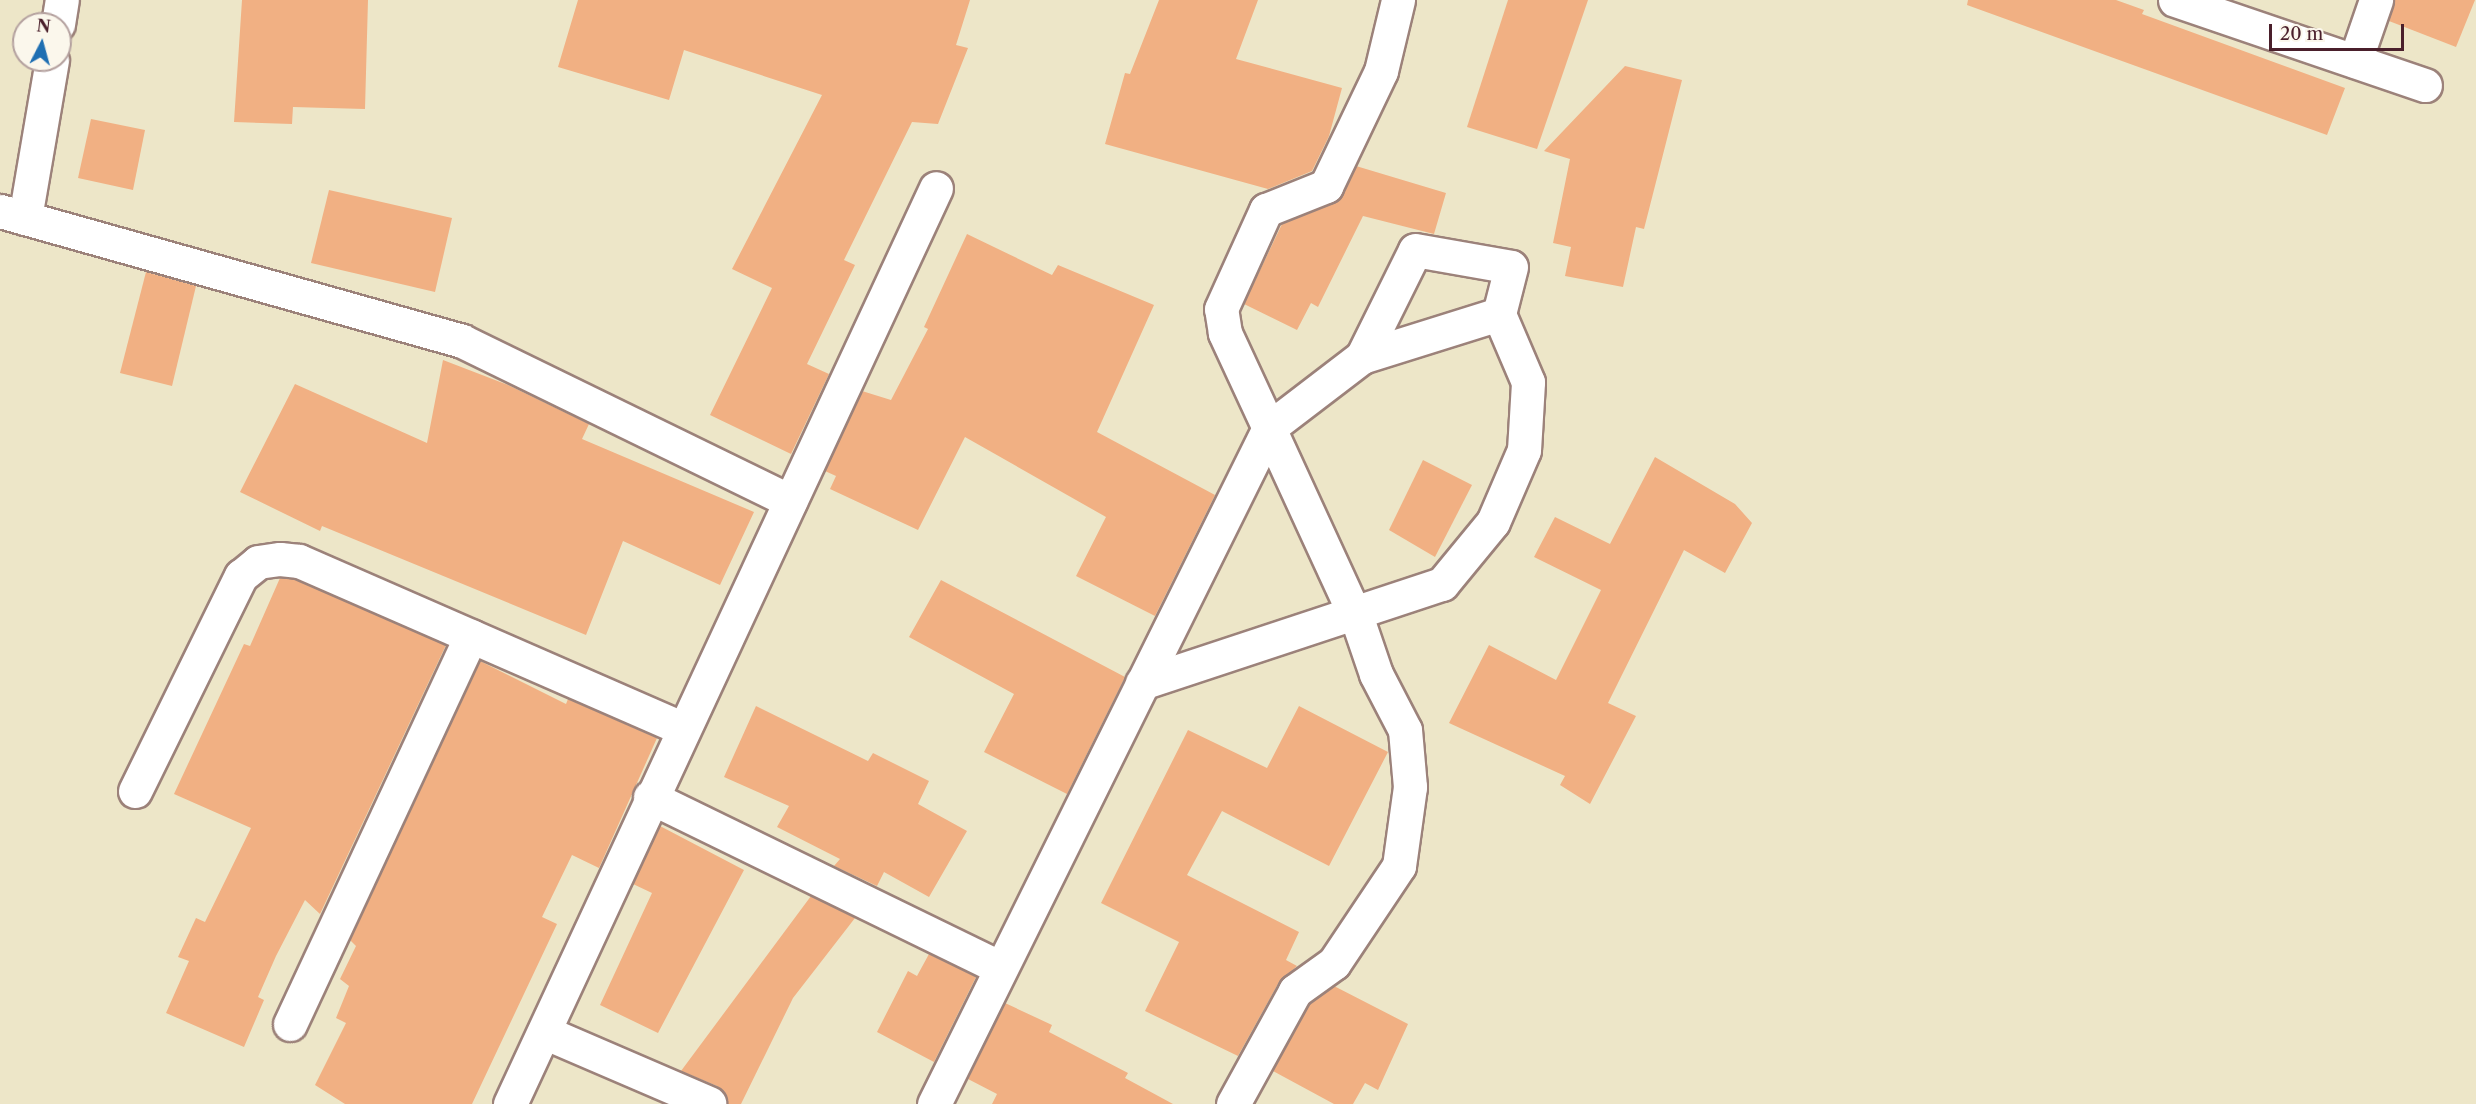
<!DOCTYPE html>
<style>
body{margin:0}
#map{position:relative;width:2476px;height:1104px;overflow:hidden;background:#ede6c8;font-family:"Libre Caslon Text",serif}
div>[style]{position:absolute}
.building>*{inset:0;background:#f1b083}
.roads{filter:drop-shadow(2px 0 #9c827a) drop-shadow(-2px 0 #9c827a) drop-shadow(0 2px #9c827a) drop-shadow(0 -2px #9c827a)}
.minor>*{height:33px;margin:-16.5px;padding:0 16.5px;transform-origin:16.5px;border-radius:16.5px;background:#fff}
span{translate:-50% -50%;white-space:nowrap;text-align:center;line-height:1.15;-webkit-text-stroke:6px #fbf7ec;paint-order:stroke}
.north{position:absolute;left:12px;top:12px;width:60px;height:60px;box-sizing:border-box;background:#fbf7ec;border:2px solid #b4a19f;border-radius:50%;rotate:6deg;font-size:16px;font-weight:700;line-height:24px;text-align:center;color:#4a1f2b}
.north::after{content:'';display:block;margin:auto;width:21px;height:27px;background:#1f6fb2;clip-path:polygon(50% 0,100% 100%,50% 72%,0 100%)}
.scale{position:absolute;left:2269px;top:24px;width:135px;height:27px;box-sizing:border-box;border:3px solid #4a1f2b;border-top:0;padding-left:8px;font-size:18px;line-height:21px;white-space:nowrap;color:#4a1f2b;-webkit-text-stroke:4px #fbf7ec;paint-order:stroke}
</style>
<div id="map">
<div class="building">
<i style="clip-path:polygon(242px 0,368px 0,365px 109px,293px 107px,292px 124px,234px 122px)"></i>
<i style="clip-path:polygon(578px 0,970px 0,956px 45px,968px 48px,938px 124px,912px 122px,844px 260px,855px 265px,807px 364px,829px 374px,791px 454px,710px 415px,772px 288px,732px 269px,822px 95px,684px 50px,669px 100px,558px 67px)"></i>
<i style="clip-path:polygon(1159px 0,1258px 0,1236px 59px,1342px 88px,1329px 136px,1312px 171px,1268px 189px,1105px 144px,1125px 73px,1130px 74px)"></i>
<i style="clip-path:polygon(1508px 0,1588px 0,1537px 149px,1467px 127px)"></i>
<i style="clip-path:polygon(1968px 0,2116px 0,2144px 10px,2142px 14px,2345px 88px,2327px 135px,1967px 5px)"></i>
<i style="clip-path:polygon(2394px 0,2475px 0,2456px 47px,2389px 21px)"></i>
<i style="clip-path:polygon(1625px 66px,1682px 80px,1644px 229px,1636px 227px,1623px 287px,1565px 276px,1571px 247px,1553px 243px,1570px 159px,1544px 151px)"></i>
<i style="clip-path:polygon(91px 119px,145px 130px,133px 190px,78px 178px)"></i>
<i style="clip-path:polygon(1356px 166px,1446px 193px,1434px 234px,1363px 216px,1318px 307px,1311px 303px,1297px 330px,1244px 304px,1282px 224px,1334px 203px,1343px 194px)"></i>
<i style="clip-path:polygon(329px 190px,452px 218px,435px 292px,311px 263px)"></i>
<i style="clip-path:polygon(967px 234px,1052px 275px,1058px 265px,1154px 305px,1097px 432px,1215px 495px,1155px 616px,1076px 576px,1106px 517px,965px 437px,918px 530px,830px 489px,836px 476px,825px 471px,862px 391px,891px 400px,928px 329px,924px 327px)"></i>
<i style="clip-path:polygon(146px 272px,196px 286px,172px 386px,120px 373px)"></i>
<i style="clip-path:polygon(443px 360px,508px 385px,589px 424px,582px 439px,754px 512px,720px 585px,623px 541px,586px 635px,322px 526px,320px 531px,240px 492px,295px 384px,427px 443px)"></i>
<i style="clip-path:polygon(1655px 457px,1735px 504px,1752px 523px,1725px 573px,1684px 550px,1608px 703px,1636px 716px,1590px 804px,1560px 785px,1565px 776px,1449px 723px,1489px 645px,1556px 680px,1601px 590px,1534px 557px,1555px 517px,1610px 544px)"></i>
<i style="clip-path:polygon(1423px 460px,1472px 485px,1435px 557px,1389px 530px)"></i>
<i style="clip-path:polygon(280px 578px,294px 579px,446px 645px,320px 914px,305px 900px,276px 956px,258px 997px,264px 1000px,244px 1047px,166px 1013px,189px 961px,178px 957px,196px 918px,205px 922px,251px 828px,174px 794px,244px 644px,250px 646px)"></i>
<i style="clip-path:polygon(941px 580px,1125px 677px,1067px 794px,984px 752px,1014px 694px,909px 637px)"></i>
<i style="clip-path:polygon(480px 661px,566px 704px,568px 699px,657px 738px,599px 868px,572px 855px,542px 917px,557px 924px,472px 1104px,345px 1104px,315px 1085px,346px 1023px,336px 1018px,349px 986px,340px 979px,356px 946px,350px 940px)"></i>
<i style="clip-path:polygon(756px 706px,868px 761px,873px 753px,929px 781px,918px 804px,967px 831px,929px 897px,884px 872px,877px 886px,834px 866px,840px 859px,777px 827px,789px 806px,724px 777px)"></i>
<i style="clip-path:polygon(1299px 706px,1388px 752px,1329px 866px,1222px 811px,1187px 875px,1299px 932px,1286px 960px,1297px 966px,1279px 982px,1238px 1056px,1145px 1011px,1179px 942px,1101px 903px,1188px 730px,1267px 768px)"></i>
<i style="clip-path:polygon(660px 826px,744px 870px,658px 1033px,600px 1005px,652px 893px,633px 884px)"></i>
<i style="clip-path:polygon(811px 896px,855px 918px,793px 998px,741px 1104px,727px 1104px,724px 1092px,717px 1086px,681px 1071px)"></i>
<i style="clip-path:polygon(929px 954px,976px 977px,934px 1062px,877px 1032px,908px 971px,917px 976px)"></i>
<i style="clip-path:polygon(1334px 986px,1408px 1024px,1378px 1090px,1365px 1083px,1353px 1104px,1334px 1104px,1273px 1071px,1309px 1004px)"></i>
<i style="clip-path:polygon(1005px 1003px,1052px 1025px,1049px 1032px,1128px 1073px,1125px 1078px,1173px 1104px,992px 1104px,997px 1094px,968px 1079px)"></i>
</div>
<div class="roads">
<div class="minor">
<i style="left:2175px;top:0;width:264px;rotate:18.8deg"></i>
<i style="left:58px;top:24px;width:24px;rotate:-81deg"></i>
<i style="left:2355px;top:61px;width:65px;rotate:-71deg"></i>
<i style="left:0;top:211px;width:480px;rotate:15.7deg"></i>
<i style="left:462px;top:341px;width:365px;rotate:26deg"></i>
<i style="left:25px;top:218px;width:160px;rotate:-80.3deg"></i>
<i style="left:1142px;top:683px;width:316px;rotate:-18.3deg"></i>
<i style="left:1442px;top:584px;width:80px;rotate:-50.6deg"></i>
<i style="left:1493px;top:522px;width:78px;rotate:-66.7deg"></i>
<i style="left:1524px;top:450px;width:68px;rotate:-86.6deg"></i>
<i style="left:1528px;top:382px;width:74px;rotate:-113.1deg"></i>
<i style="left:135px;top:791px;width:240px;rotate:-63.8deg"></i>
<i style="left:241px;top:576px;width:22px;rotate:-39deg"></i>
<i style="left:258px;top:562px;width:22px;rotate:-8deg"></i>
<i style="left:280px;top:559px;width:19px;rotate:6deg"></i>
<i style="left:299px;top:561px;width:418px;rotate:23.6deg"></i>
<i style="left:650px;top:797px;width:390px;rotate:26deg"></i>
<i style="left:290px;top:1024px;width:428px;rotate:-65deg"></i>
<i style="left:544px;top:1032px;width:180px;rotate:23.3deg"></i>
<i style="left:510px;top:1104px;width:1010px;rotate:-65.06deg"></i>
<i style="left:934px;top:1104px;width:754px;rotate:-63.64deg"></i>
<i style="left:1269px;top:428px;width:105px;rotate:-114.9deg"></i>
<i style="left:1225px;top:333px;width:24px;rotate:-99deg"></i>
<i style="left:1221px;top:309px;width:109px;rotate:-65.6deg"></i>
<i style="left:1266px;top:210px;width:65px;rotate:-21.8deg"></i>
<i style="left:1326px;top:186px;width:127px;rotate:-64.4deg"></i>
<i style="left:1381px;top:71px;width:73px;rotate:-76.5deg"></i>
<i style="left:1233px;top:1104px;width:129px;rotate:-61.2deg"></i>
<i style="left:1295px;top:991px;width:48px;rotate:-35.7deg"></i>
<i style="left:1334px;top:963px;width:117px;rotate:-56.2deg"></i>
<i style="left:1399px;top:866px;width:80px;rotate:-82.1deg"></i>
<i style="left:1410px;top:787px;width:57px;rotate:-95deg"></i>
<i style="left:1405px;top:730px;width:63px;rotate:-117.4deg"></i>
<i style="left:1376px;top:674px;width:53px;rotate:-108.8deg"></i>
<i style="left:1359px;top:624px;width:216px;rotate:-114.7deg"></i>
<i style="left:1269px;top:428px;width:117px;rotate:-37.4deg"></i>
<i style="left:1362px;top:357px;width:119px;rotate:-63.6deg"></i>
<i style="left:1415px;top:250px;width:97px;rotate:10deg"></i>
<i style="left:1511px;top:267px;width:49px;rotate:104.3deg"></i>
<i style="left:1499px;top:314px;width:144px;rotate:162.6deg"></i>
</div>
</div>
<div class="north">N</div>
<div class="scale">20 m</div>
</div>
